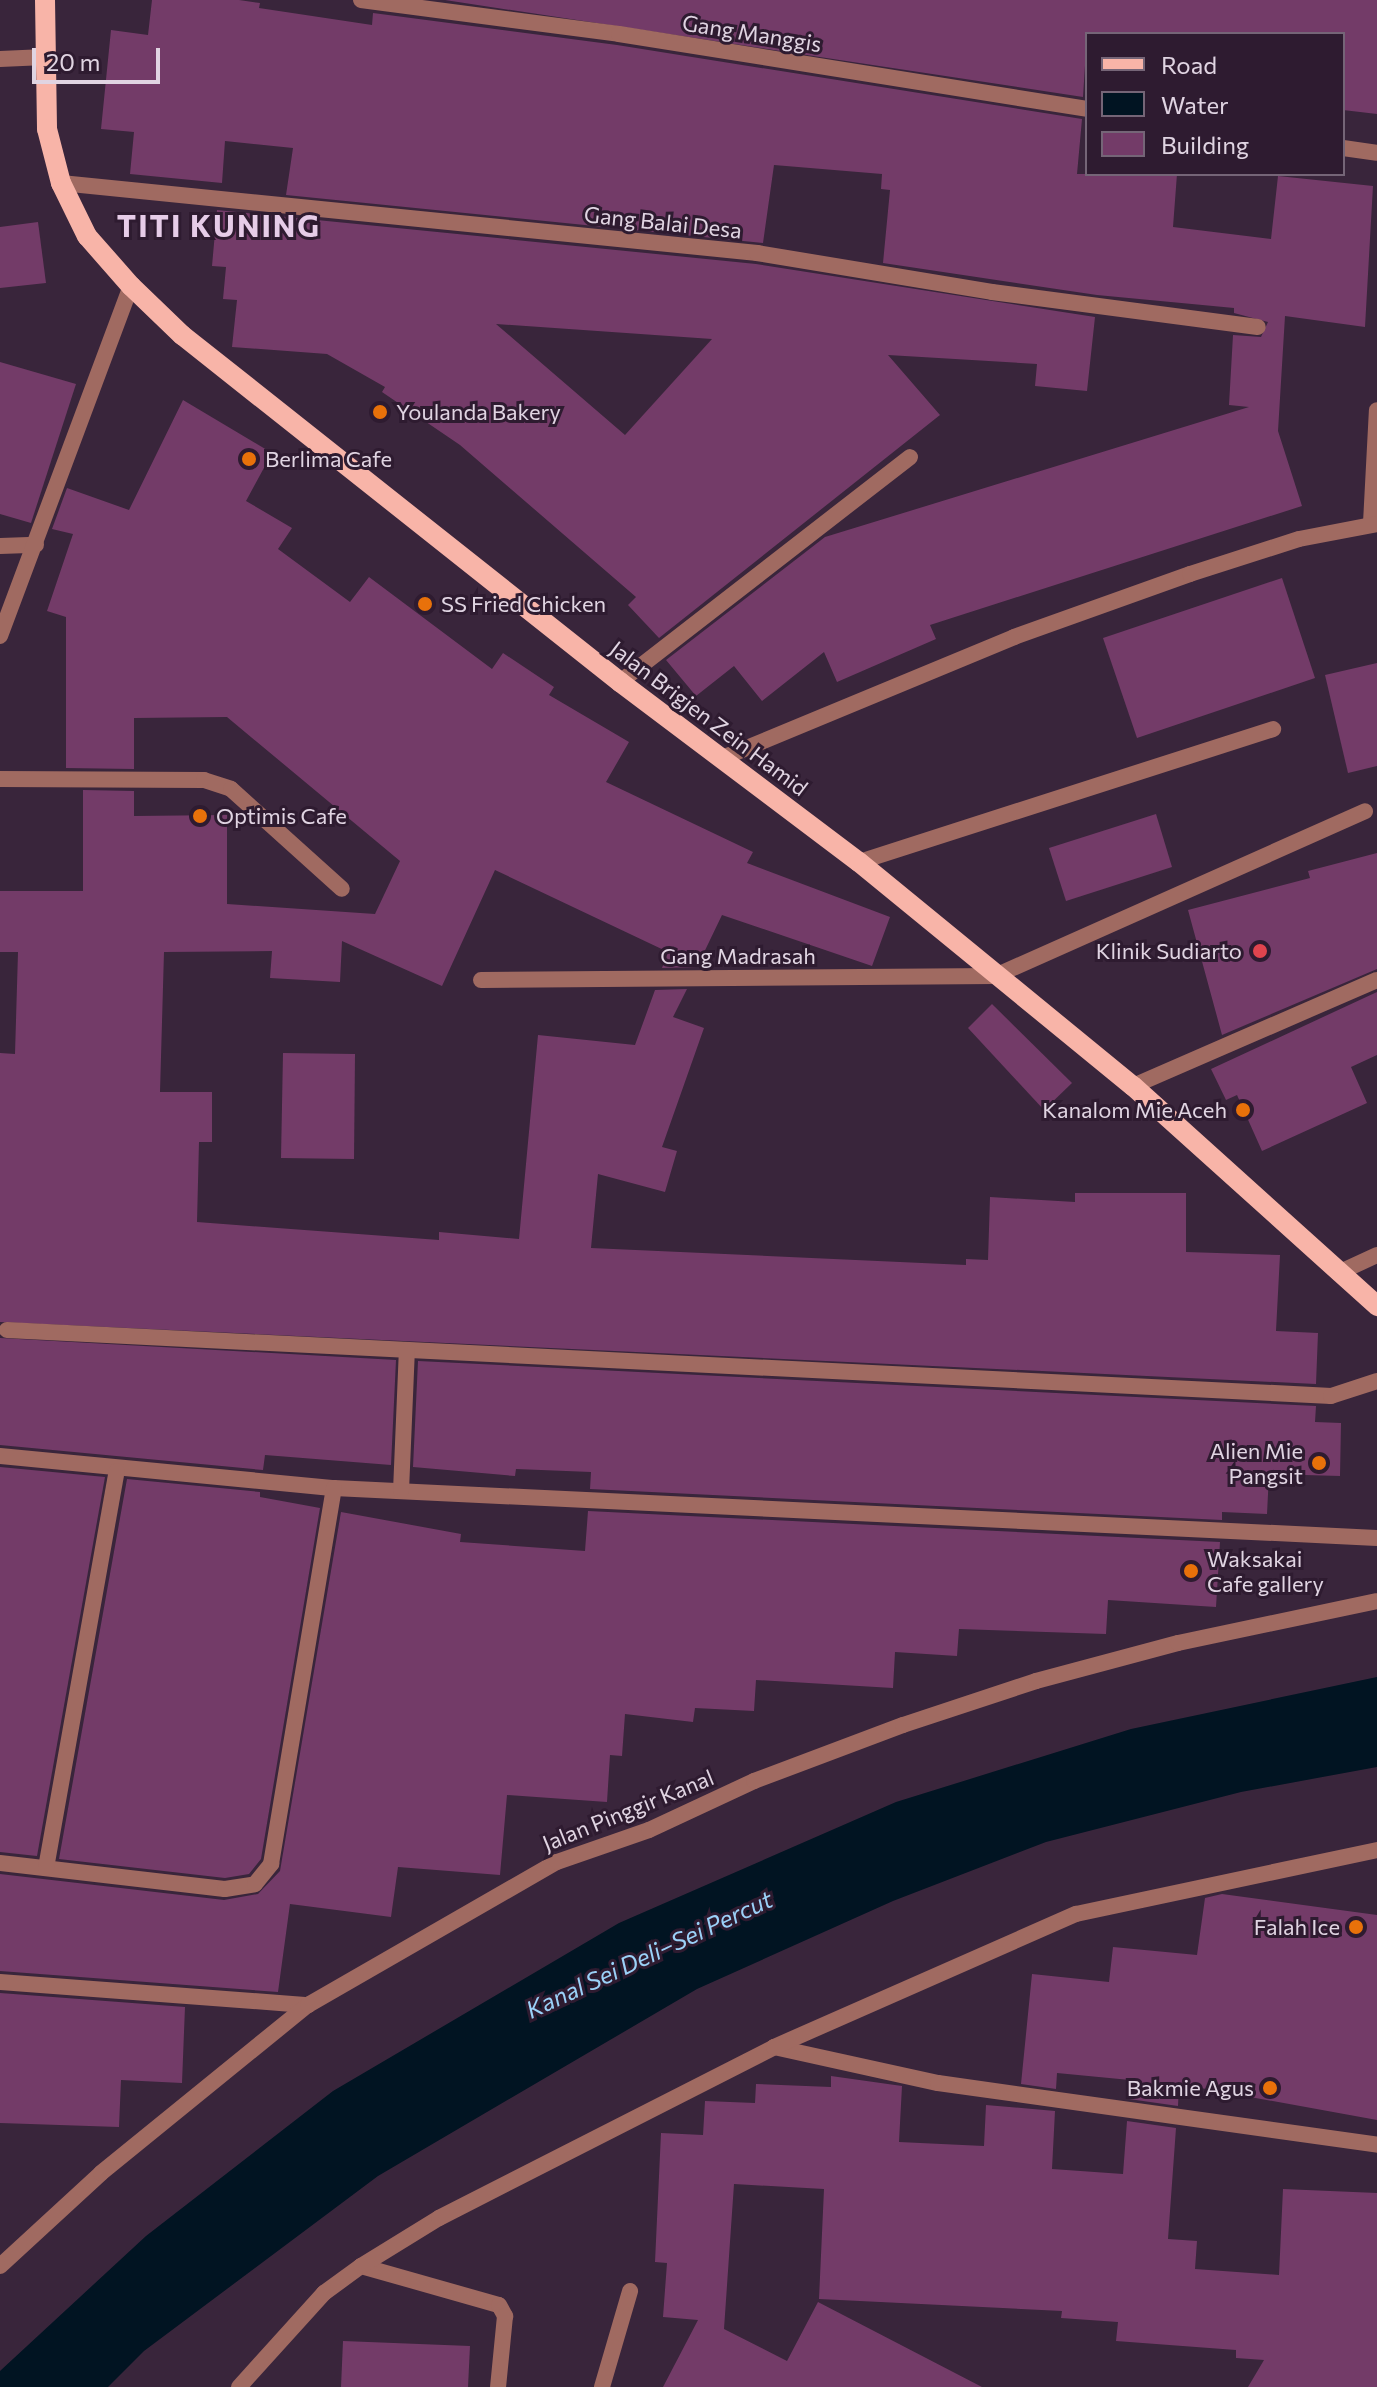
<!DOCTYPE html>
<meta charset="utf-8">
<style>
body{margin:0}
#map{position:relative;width:1377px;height:2387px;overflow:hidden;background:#39253b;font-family:Commissioner,sans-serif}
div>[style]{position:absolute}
.water>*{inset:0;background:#011422}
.building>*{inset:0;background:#733b68}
.service>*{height:16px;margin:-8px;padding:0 8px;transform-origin:8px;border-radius:8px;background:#a06a61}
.minor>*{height:16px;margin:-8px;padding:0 8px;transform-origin:8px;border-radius:8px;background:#a06a61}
.primary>*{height:20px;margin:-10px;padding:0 10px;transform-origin:10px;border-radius:10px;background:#f8b4a8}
.dots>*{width:22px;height:22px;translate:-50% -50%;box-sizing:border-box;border:4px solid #2e1b30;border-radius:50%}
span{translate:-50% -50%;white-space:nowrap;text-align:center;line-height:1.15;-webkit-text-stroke:6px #2e1b30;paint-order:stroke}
.street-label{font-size:22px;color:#e0d4e2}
.poi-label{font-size:22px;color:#e0d4e2}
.left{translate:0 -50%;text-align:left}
.right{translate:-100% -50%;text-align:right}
.water-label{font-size:24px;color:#9bd1f8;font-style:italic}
.district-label{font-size:30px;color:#e6cce8;font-weight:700;letter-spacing:2px}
.legend{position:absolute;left:1085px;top:32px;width:260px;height:144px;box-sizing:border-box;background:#2e1b30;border:2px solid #756577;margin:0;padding:10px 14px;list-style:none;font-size:24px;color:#e0d4e2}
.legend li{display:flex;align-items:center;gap:16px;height:40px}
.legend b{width:40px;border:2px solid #756577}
.scale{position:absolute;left:32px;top:48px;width:128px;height:36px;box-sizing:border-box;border:4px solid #e0d4e2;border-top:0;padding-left:10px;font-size:24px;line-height:28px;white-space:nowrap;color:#e0d4e2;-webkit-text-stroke:6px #2e1b30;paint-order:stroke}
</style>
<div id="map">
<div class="water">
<i style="clip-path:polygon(1377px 1677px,1377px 1767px,1241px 1792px,1046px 1842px,893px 1901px,697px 1989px,378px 2176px,144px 2351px,108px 2387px,0 2387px,0 2371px,146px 2236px,333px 2091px,619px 1923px,896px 1802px,1131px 1729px)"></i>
</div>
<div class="building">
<i style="clip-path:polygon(152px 0,239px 0,260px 3px,259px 8px,372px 25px,373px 13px,617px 45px,1082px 119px,1077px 174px,1177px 174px,1173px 227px,1271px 239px,1278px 176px,1373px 186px,1365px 327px,1285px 316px,1278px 431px,1302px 506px,930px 625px,936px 639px,837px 682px,824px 652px,762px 701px,734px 666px,696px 696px,666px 660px,825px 537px,1249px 407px,1229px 405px,1233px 335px,1261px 337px,1268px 322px,1234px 313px,1234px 308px,1097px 295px,883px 263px,890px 190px,881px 189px,882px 174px,774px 165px,763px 243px,286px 195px,293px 148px,225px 141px,222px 183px,130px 174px,134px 132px,101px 129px,111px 30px,148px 35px)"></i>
<i style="clip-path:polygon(445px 0,1377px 0,1377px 114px,1343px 110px,1343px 34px,1087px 34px,1083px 97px)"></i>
<i style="clip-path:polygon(evenodd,217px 210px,756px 264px,1095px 317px,1087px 391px,1035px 386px,1037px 364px,888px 355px,940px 415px,659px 638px,628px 605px,636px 597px,460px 445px,382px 392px,385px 387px,327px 354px,232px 347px,237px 300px,223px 299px,226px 267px,212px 266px,217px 210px,496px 324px,712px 339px,625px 435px,496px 324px)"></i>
<i style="clip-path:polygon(38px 222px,46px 283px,0 288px,0 227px)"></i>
<i style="clip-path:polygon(0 362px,76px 384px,31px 523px,0 514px)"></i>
<i style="clip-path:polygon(183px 400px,272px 453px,246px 501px,292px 528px,278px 549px,350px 602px,369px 577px,492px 669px,503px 653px,554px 687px,549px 695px,629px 742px,606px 782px,753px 852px,747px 863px,890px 917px,872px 966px,722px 915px,697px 967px,662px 968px,668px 952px,495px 870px,442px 986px,342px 941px,340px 982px,270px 978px,272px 951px,164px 952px,160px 1092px,212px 1092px,212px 1142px,199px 1142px,197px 1222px,439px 1240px,439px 1232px,519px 1239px,538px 1035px,635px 1045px,655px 990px,687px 989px,673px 1017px,704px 1028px,662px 1147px,677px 1151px,665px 1192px,598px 1174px,591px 1248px,966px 1265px,966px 1259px,988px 1260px,990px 1197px,1075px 1202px,1075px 1193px,1186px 1193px,1186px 1252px,1280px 1255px,1276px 1331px,1318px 1333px,1316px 1384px,0 1322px,0 1053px,15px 1054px,18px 952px,0 952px,0 891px,83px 891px,83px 790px,134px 791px,134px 816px,227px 815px,227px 904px,375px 914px,400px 861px,227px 717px,134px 718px,134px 769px,66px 768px,66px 617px,47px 611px,73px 534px,52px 529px,67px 488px,129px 510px)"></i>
<i style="clip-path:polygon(1282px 578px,1315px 678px,1137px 738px,1103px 638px)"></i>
<i style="clip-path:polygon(1377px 663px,1377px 766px,1348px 773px,1325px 675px)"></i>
<i style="clip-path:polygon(1156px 814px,1172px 867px,1066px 901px,1049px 848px)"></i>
<i style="clip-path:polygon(1377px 853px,1377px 969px,1222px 1035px,1188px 910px,1310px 878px,1308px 871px)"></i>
<i style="clip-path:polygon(1377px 992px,1377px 1055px,1351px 1067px,1367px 1103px,1262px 1151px,1237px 1095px,1226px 1100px,1211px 1069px)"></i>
<i style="clip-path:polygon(992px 1004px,1072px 1083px,1044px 1110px,968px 1028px)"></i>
<i style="clip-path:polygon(283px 1053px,355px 1054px,354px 1159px,281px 1158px)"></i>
<i style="clip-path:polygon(0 1338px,396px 1360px,391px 1465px,265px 1455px,263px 1470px,0 1445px)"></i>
<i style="clip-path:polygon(418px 1361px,1316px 1406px,1315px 1422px,1341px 1423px,1340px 1476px,1269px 1474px,1267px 1514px,1222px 1512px,1222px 1520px,590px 1489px,591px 1472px,516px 1469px,515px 1476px,413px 1467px)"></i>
<i style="clip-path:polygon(0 1467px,105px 1477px,37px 1856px,0 1852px)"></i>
<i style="clip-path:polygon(127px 1479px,260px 1492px,260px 1497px,320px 1508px,261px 1859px,249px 1874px,225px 1878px,59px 1859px)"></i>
<i style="clip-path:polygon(588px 1511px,1220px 1542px,1216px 1607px,1108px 1600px,1106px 1634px,959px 1629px,957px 1656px,895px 1652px,893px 1688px,756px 1680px,754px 1711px,695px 1708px,693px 1722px,625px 1714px,622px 1756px,610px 1755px,607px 1802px,507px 1795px,500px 1875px,398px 1867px,391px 1917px,290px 1904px,278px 1992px,0 1971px,0 1874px,224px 1900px,258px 1894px,280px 1871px,341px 1512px,461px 1534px,460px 1542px,585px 1551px)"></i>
<i style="clip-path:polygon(1222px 1894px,1377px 1915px,1377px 2120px,1179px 2084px,1178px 2106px,1129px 2099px,1130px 2080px,1057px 2073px,1056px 2089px,1021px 2084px,1032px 1974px,1109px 1982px,1113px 1947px,1197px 1955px,1205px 1898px)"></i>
<i style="clip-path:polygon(0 1993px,185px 2007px,182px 2083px,121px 2080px,119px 2127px,0 2123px)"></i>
<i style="clip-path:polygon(831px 2076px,902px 2086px,899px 2142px,984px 2146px,986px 2105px,1055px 2111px,1052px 2169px,1123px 2174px,1127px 2121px,1176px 2128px,1168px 2239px,1197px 2241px,1195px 2269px,1279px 2275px,1283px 2189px,1377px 2193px,1377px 2387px,1248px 2387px,1264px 2360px,1236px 2358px,1236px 2350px,1116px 2341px,1118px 2322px,1061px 2318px,1062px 2311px,819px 2299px,824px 2189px,734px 2184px,724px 2329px,787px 2361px,818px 2302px,982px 2387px,663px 2387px,698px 2320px,663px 2317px,667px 2263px,655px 2262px,661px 2133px,703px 2135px,705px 2101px,755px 2103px,756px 2084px,831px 2087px)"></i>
<i style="clip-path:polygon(343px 2341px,470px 2346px,468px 2387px,341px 2387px)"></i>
</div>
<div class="service">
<i style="left:1371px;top:523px;width:113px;rotate:-87deg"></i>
<i style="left:859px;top:862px;width:435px;rotate:-17.8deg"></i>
<i style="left:481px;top:980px;width:514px;rotate:-0.45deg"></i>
<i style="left:995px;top:976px;width:405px;rotate:-24deg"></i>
<i style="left:602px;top:2387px;width:100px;rotate:-73.7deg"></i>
</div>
<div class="minor">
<i style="left:361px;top:0;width:260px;rotate:7.5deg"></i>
<i style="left:619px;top:34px;width:474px;rotate:9.1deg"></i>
<i style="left:0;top:59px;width:45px;rotate:-2.5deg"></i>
<i style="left:1343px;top:148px;width:34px;rotate:8deg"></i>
<i style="left:61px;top:183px;width:700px;rotate:5.74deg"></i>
<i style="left:757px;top:253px;width:238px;rotate:9.4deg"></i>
<i style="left:992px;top:292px;width:268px;rotate:7.5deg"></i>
<i style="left:0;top:546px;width:36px;rotate:-2deg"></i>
<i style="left:0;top:636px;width:374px;rotate:-69.5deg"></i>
<i style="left:620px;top:682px;width:367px;rotate:-37.8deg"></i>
<i style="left:725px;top:757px;width:313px;rotate:-22.5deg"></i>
<i style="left:1014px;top:637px;width:187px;rotate:-19.7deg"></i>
<i style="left:1190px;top:574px;width:114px;rotate:-17.8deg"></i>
<i style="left:1299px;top:539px;width:79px;rotate:-10.9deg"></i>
<i style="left:0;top:779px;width:204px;rotate:0.3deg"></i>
<i style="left:204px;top:780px;width:28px;rotate:18deg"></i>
<i style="left:231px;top:789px;width:149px;rotate:42deg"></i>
<i style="left:1133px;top:1086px;width:266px;rotate:-23.5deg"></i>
<i style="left:1338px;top:1273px;width:43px;rotate:-24.8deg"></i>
<i style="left:7px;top:1330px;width:1326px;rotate:2.85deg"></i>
<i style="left:1331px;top:1396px;width:48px;rotate:-18.1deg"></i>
<i style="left:0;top:1456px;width:336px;rotate:5.5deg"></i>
<i style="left:334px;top:1488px;width:1044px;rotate:2.74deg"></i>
<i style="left:401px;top:1491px;width:141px;rotate:-87.6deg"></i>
<i style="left:0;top:1863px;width:226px;rotate:6.6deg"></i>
<i style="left:225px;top:1889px;width:30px;rotate:-9deg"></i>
<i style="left:255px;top:1884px;width:26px;rotate:-51deg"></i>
<i style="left:271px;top:1864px;width:381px;rotate:-80.5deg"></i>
<i style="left:46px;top:1868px;width:403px;rotate:-79.9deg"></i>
<i style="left:0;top:1982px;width:309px;rotate:4.3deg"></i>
<i style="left:774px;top:2047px;width:168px;rotate:12.4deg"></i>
<i style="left:938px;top:2083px;width:443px;rotate:8deg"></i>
<i style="left:0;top:2266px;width:137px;rotate:-42.6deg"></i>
<i style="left:101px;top:2173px;width:267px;rotate:-39.1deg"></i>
<i style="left:308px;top:2005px;width:287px;rotate:-29.9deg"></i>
<i style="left:557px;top:1862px;width:97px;rotate:-19.2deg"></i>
<i style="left:649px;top:1830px;width:116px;rotate:-25deg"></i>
<i style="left:754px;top:1781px;width:159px;rotate:-20.6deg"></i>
<i style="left:903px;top:1725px;width:140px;rotate:-18.3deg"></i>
<i style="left:1036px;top:1681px;width:147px;rotate:-15deg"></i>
<i style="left:1178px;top:1643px;width:203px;rotate:-11.9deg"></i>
<i style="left:361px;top:2266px;width:143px;rotate:15.8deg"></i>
<i style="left:499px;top:2305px;width:13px;rotate:61deg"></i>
<i style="left:505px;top:2316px;width:71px;rotate:95.6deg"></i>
<i style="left:239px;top:2387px;width:127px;rotate:-47.9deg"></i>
<i style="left:324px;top:2293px;width:46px;rotate:-36.1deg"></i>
<i style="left:361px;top:2266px;width:92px;rotate:-31.6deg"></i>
<i style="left:439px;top:2218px;width:376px;rotate:-27deg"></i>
<i style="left:774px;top:2047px;width:330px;rotate:-23.8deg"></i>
<i style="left:1076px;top:1914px;width:308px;rotate:-12deg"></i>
</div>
<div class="primary">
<i style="left:45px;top:0;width:129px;rotate:89.1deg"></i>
<i style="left:47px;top:129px;width:56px;rotate:75.5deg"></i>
<i style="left:61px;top:183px;width:59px;rotate:63.9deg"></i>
<i style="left:87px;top:236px;width:67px;rotate:48.7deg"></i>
<i style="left:131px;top:286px;width:71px;rotate:43.9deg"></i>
<i style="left:182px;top:335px;width:559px;rotate:38.39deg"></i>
<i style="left:620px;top:682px;width:299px;rotate:37deg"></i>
<i style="left:859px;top:862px;width:354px;rotate:39.3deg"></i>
<i style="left:1133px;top:1086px;width:329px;rotate:42deg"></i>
</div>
<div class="dots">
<i style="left:380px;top:412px;background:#e8710a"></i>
<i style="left:249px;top:459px;background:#e8710a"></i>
<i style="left:425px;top:604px;background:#e8710a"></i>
<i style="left:200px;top:816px;background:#e8710a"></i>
<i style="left:1260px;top:951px;background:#e0444e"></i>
<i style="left:1243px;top:1110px;background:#e8710a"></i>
<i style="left:1319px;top:1463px;background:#e8710a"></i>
<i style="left:1191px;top:1571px;background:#e8710a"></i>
<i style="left:1356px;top:1927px;background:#e8710a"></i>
<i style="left:1270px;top:2088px;background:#e8710a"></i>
</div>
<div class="street-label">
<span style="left:752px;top:33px;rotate:9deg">Gang Manggis</span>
<span style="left:663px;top:222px;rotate:6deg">Gang Balai Desa</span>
<span style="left:709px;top:718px;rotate:37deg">Jalan Brigjen Zein Hamid</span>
<span style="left:738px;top:956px">Gang Madrasah</span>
<span style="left:628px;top:1810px;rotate:-22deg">Jalan Pinggir Kanal</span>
</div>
<div class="poi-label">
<span class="left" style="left:396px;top:412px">Youlanda Bakery</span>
<span class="left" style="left:265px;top:459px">Berlima Cafe</span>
<span class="left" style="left:441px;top:604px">SS Fried Chicken</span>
<span class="left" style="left:216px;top:816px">Optimis Cafe</span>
<span class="right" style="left:1242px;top:951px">Klinik Sudiarto</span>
<span class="right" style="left:1227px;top:1110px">Kanalom Mie Aceh</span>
<span class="right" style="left:1303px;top:1463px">Alien Mie<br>Pangsit</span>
<span class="left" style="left:1207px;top:1571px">Waksakai<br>Cafe gallery</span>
<span class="right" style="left:1340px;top:1927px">Falah Ice</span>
<span class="right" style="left:1254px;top:2088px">Bakmie Agus</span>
</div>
<div class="water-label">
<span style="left:649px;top:1954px;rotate:-25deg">Kanal Sei Deli–Sei Percut</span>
</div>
<div class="district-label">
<span style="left:219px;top:225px">TITI KUNING</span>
</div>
<ul class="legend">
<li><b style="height:10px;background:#f8b4a8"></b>Road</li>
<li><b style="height:22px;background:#011422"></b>Water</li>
<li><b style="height:22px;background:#733b68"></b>Building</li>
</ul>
<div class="scale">20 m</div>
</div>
